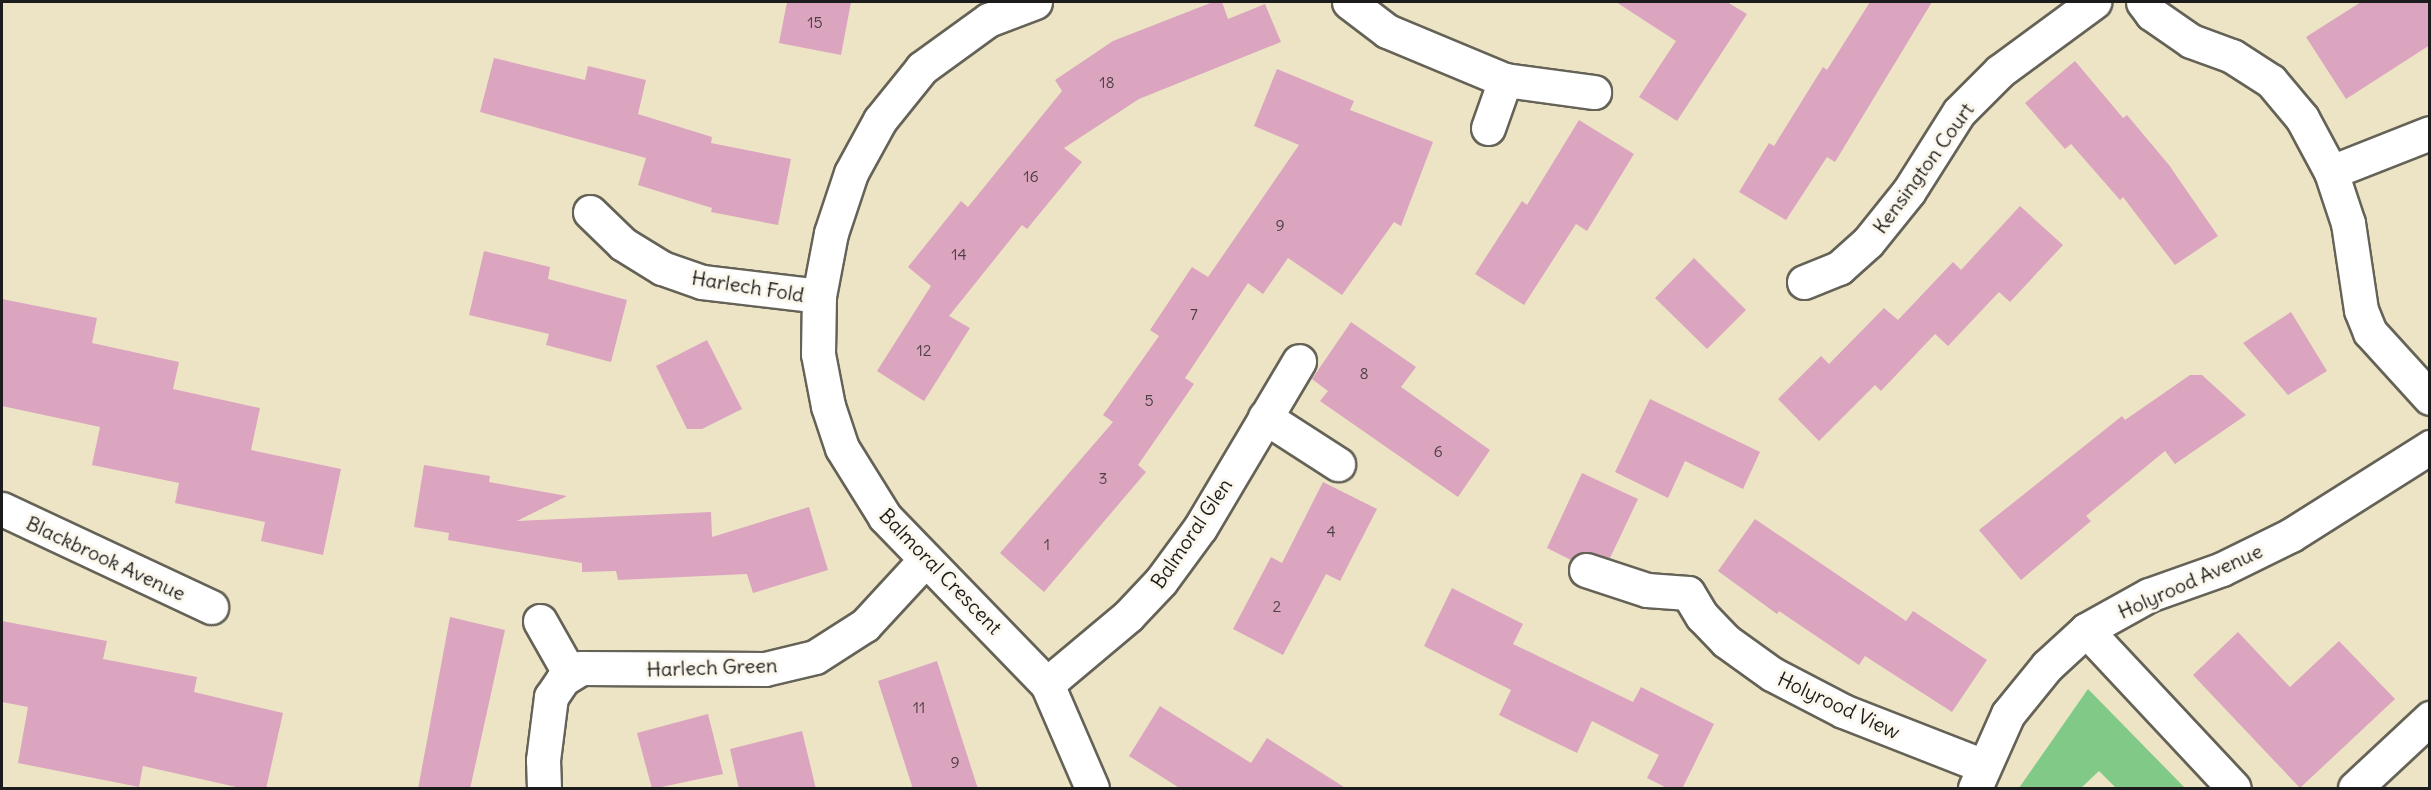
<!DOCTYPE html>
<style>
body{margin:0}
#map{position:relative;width:2431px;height:790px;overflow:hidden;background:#ece4c5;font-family:Delius,sans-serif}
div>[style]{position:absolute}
.green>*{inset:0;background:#80c986}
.building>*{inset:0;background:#dba5c0}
.roads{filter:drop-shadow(2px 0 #656257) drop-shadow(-2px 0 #656257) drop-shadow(0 2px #656257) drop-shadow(0 -2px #656257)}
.minor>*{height:33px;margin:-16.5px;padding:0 16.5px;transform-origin:16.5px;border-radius:16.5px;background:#fff}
span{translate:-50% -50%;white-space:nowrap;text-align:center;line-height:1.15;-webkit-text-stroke:6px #fbf7ec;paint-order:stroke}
.number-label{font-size:16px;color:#4c3e45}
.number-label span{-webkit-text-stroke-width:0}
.street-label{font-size:20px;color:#1c1c1c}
.frame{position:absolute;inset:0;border:3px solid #1c1c1c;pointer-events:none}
</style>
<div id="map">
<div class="green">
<i style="clip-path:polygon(2088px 689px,2185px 788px,2116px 788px,2099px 771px,2081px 788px,2019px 788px)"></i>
</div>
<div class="building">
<i style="clip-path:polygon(787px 2px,851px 2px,841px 55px,779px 43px)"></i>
<i style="clip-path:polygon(1213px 2px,1222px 2px,1228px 19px,1265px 4px,1281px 42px,1139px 99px,1064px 148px,1082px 162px,1027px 229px,1022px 225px,949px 316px,970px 328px,924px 401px,877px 371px,931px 286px,908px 267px,961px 201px,968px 207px,1062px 91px,1055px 80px,1113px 41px)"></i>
<i style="clip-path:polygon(1616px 2px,1727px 2px,1747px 14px,1677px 121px,1639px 97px,1676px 41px)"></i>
<i style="clip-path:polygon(1870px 2px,1932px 2px,1835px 162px,1827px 157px,1786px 220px,1739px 192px,1769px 143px,1774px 146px,1823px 67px,1827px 70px)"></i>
<i style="clip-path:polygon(2361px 2px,2430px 2px,2430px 45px,2346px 99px,2306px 37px)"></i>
<i style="clip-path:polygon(494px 58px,585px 80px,588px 66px,646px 80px,638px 114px,712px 137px,711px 143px,791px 159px,778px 225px,711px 212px,712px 208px,638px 185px,646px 158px,480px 112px)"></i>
<i style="clip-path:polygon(2075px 61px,2123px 118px,2127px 115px,2169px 165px,2218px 236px,2175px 265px,2123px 197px,2120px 200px,2071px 144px,2065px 149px,2025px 103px)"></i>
<i style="clip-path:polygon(1277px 69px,1354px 101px,1350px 110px,1433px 142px,1401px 226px,1394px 222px,1342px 295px,1288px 258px,1263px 294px,1248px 283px,1185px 378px,1194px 384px,1138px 465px,1146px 472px,1044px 592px,1000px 553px,1113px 422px,1103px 415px,1159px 336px,1150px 330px,1192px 267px,1208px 277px,1299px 145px,1254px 126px)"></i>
<i style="clip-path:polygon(1579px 120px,1634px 154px,1587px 231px,1576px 224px,1524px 305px,1475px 274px,1522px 201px,1527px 205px)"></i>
<i style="clip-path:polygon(2020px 206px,2063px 245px,2010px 302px,1999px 292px,1948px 346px,1935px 334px,1881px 391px,1875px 385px,1819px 441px,1778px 399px,1821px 356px,1829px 364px,1884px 308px,1898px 320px,1953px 262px,1961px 270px)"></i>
<i style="clip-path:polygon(484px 251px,550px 267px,548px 279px,627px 300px,611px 362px,546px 345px,549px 334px,469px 315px)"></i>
<i style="clip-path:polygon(1694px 258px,1746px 310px,1707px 349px,1655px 298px)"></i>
<i style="clip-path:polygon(2px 299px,97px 318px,92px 343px,179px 362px,173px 389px,260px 408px,251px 450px,341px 469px,323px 555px,261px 541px,265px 522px,175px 503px,179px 483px,92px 465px,100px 427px,2px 406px)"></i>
<i style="clip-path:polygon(2291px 312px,2327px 371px,2288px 395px,2243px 343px)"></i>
<i style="clip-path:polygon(1351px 322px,1416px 367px,1401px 387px,1490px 450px,1458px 497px,1320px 401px,1328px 391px,1312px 379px)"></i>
<i style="clip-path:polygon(707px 340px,742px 409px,702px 429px,687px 429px,656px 366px)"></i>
<i style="clip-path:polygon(2190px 375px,2202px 375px,2246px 415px,2175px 464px,2165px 451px,2086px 516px,2091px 521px,2021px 580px,1979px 530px,2122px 416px,2125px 420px)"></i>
<i style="clip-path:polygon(1650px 399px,1760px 452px,1743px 489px,1685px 461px,1668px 498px,1615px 472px)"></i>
<i style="clip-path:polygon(424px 465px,490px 476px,489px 482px,567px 496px,517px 521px,711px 512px,712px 537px,809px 507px,828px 570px,753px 593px,747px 574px,618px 580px,616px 571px,582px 572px,582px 563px,448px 540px,449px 533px,414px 527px)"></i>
<i style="clip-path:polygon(1582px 473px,1638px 499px,1610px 558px,1583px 552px,1571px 560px,1547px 548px)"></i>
<i style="clip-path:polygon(1323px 482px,1377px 509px,1340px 581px,1326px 574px,1283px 655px,1233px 629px,1271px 557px,1282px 563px)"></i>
<i style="clip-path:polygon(1755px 519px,1906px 621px,1913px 611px,1987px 660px,1952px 712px,1865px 656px,1859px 665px,1779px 611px,1777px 614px,1718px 571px)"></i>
<i style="clip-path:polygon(1452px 588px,1523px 624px,1513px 644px,1633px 702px,1641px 687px,1714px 724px,1682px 789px,1669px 789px,1647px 778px,1659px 755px,1592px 721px,1577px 753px,1499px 715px,1511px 690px,1424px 646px)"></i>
<i style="clip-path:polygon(450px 617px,505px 630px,470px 789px,418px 789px)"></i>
<i style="clip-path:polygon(2px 621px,107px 641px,103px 659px,197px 677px,194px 692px,283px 713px,266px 789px,245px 789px,143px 766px,139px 787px,18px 763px,28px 707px,2px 702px)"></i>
<i style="clip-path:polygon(2238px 632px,2290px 687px,2339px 641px,2395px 699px,2300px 788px,2193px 675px)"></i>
<i style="clip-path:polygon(937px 661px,978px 789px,913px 789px,878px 681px)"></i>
<i style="clip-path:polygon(1160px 706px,1251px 763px,1267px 738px,1347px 789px,1181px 789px,1129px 756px)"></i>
<i style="clip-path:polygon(708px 714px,723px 774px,652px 789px,637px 733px)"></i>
<i style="clip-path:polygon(802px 731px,816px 789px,739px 789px,730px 749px)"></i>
</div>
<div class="roads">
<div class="minor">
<i style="left:1035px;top:2px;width:50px;rotate:159deg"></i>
<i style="left:988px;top:20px;width:82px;rotate:144deg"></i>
<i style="left:922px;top:68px;width:67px;rotate:128.9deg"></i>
<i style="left:880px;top:120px;width:60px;rotate:118.7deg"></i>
<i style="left:851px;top:173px;width:63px;rotate:108.4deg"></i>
<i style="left:831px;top:233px;width:64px;rotate:100.8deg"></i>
<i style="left:819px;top:296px;width:58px;rotate:91deg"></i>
<i style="left:818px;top:354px;width:53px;rotate:79.1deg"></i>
<i style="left:828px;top:406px;width:44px;rotate:71.6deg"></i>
<i style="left:842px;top:448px;width:81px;rotate:58.1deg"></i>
<i style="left:885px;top:517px;width:233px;rotate:45.9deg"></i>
<i style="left:1047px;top:684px;width:113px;rotate:66.6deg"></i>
<i style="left:1349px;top:2px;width:48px;rotate:37.3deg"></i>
<i style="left:1387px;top:31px;width:128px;rotate:22.6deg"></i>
<i style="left:1505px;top:80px;width:90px;rotate:7.7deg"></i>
<i style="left:2143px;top:2px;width:15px;rotate:53deg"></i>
<i style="left:2152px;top:14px;width:47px;rotate:34.7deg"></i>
<i style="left:2191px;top:41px;width:44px;rotate:20.1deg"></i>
<i style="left:2232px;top:56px;width:46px;rotate:32.7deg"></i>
<i style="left:2271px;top:81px;width:48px;rotate:50deg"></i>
<i style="left:2302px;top:118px;width:61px;rotate:61.8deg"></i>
<i style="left:2331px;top:172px;width:54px;rotate:71.6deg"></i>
<i style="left:2348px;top:223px;width:88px;rotate:81.5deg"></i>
<i style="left:2361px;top:310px;width:24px;rotate:68deg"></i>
<i style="left:2370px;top:332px;width:89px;rotate:47.7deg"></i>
<i style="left:1488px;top:128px;width:51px;rotate:-70.5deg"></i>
<i style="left:2331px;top:172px;width:106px;rotate:-21.5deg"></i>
<i style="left:590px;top:212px;width:46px;rotate:44.1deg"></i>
<i style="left:623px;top:244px;width:46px;rotate:31.6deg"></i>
<i style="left:662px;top:268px;width:42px;rotate:19.3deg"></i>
<i style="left:702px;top:282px;width:118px;rotate:6.8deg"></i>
<i style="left:1804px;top:282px;width:38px;rotate:-22deg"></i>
<i style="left:1839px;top:268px;width:39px;rotate:-42deg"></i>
<i style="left:1868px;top:242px;width:65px;rotate:-51.2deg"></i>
<i style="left:1909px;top:191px;width:93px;rotate:-57.7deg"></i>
<i style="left:1959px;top:112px;width:58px;rotate:-45deg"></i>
<i style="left:2000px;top:71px;width:117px;rotate:-36.3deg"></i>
<i style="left:1265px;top:417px;width:87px;rotate:32.8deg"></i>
<i style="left:2px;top:509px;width:231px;rotate:25.1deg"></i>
<i style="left:1586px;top:570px;width:64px;rotate:18.2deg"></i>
<i style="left:1647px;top:590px;width:41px;rotate:4.2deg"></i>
<i style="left:1688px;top:593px;width:27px;rotate:59deg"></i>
<i style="left:1702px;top:616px;width:35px;rotate:46deg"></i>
<i style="left:1726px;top:641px;width:57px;rotate:35.7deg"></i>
<i style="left:1772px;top:674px;width:80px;rotate:27.5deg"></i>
<i style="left:1843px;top:711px;width:150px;rotate:21.4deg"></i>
<i style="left:540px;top:621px;width:61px;rotate:60.5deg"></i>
<i style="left:2086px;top:630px;width:216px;rotate:46.9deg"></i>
<i style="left:1047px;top:684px;width:106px;rotate:-40deg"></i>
<i style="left:1128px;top:616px;width:48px;rotate:-46.7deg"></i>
<i style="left:1161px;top:581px;width:66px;rotate:-53.7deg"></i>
<i style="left:1200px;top:528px;width:194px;rotate:-59.3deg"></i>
<i style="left:544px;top:788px;width:28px;rotate:-92deg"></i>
<i style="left:543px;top:760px;width:64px;rotate:-82.8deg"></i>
<i style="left:551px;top:697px;width:22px;rotate:-56deg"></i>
<i style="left:563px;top:679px;width:21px;rotate:-31deg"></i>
<i style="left:581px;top:668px;width:184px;rotate:0.3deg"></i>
<i style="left:765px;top:669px;width:51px;rotate:-13.5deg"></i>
<i style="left:815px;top:657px;width:59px;rotate:-32.6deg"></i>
<i style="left:865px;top:625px;width:88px;rotate:-47.3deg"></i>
<i style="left:1975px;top:788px;width:81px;rotate:-66deg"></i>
<i style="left:2008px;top:714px;width:62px;rotate:-50.9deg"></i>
<i style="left:2047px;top:666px;width:53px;rotate:-42.7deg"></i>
<i style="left:2086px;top:630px;width:72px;rotate:-29.1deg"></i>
<i style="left:2149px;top:595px;width:77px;rotate:-19.6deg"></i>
<i style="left:2222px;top:569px;width:77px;rotate:-26.2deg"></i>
<i style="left:2291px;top:535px;width:165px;rotate:-32.3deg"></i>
<i style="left:2355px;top:788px;width:103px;rotate:-43deg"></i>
</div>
</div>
<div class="number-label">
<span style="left:815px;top:22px">15</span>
<span style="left:1107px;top:82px">18</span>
<span style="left:1031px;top:176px">16</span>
<span style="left:1280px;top:225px">9</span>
<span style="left:959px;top:254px">14</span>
<span style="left:1194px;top:314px">7</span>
<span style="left:924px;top:350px">12</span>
<span style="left:1364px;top:373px">8</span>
<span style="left:1149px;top:400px">5</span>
<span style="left:1438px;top:451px">6</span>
<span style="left:1103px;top:478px">3</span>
<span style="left:1331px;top:531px">4</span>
<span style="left:1047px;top:544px">1</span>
<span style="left:1277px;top:606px">2</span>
<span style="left:919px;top:707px">11</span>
<span style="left:955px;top:762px">9</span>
</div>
<div class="street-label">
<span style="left:1923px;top:168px;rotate:-54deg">Kensington Court</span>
<span style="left:748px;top:286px;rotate:9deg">Harlech Fold</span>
<span style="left:1191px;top:533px;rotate:-56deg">Balmoral Glen</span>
<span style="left:106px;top:558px;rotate:25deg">Blackbrook Avenue</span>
<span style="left:941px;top:571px;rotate:46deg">Balmoral Crescent</span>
<span style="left:2190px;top:581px;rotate:-24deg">Holyrood Avenue</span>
<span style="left:712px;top:667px;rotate:-2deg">Harlech Green</span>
<span style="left:1839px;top:705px;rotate:25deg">Holyrood View</span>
</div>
<div class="frame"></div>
</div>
